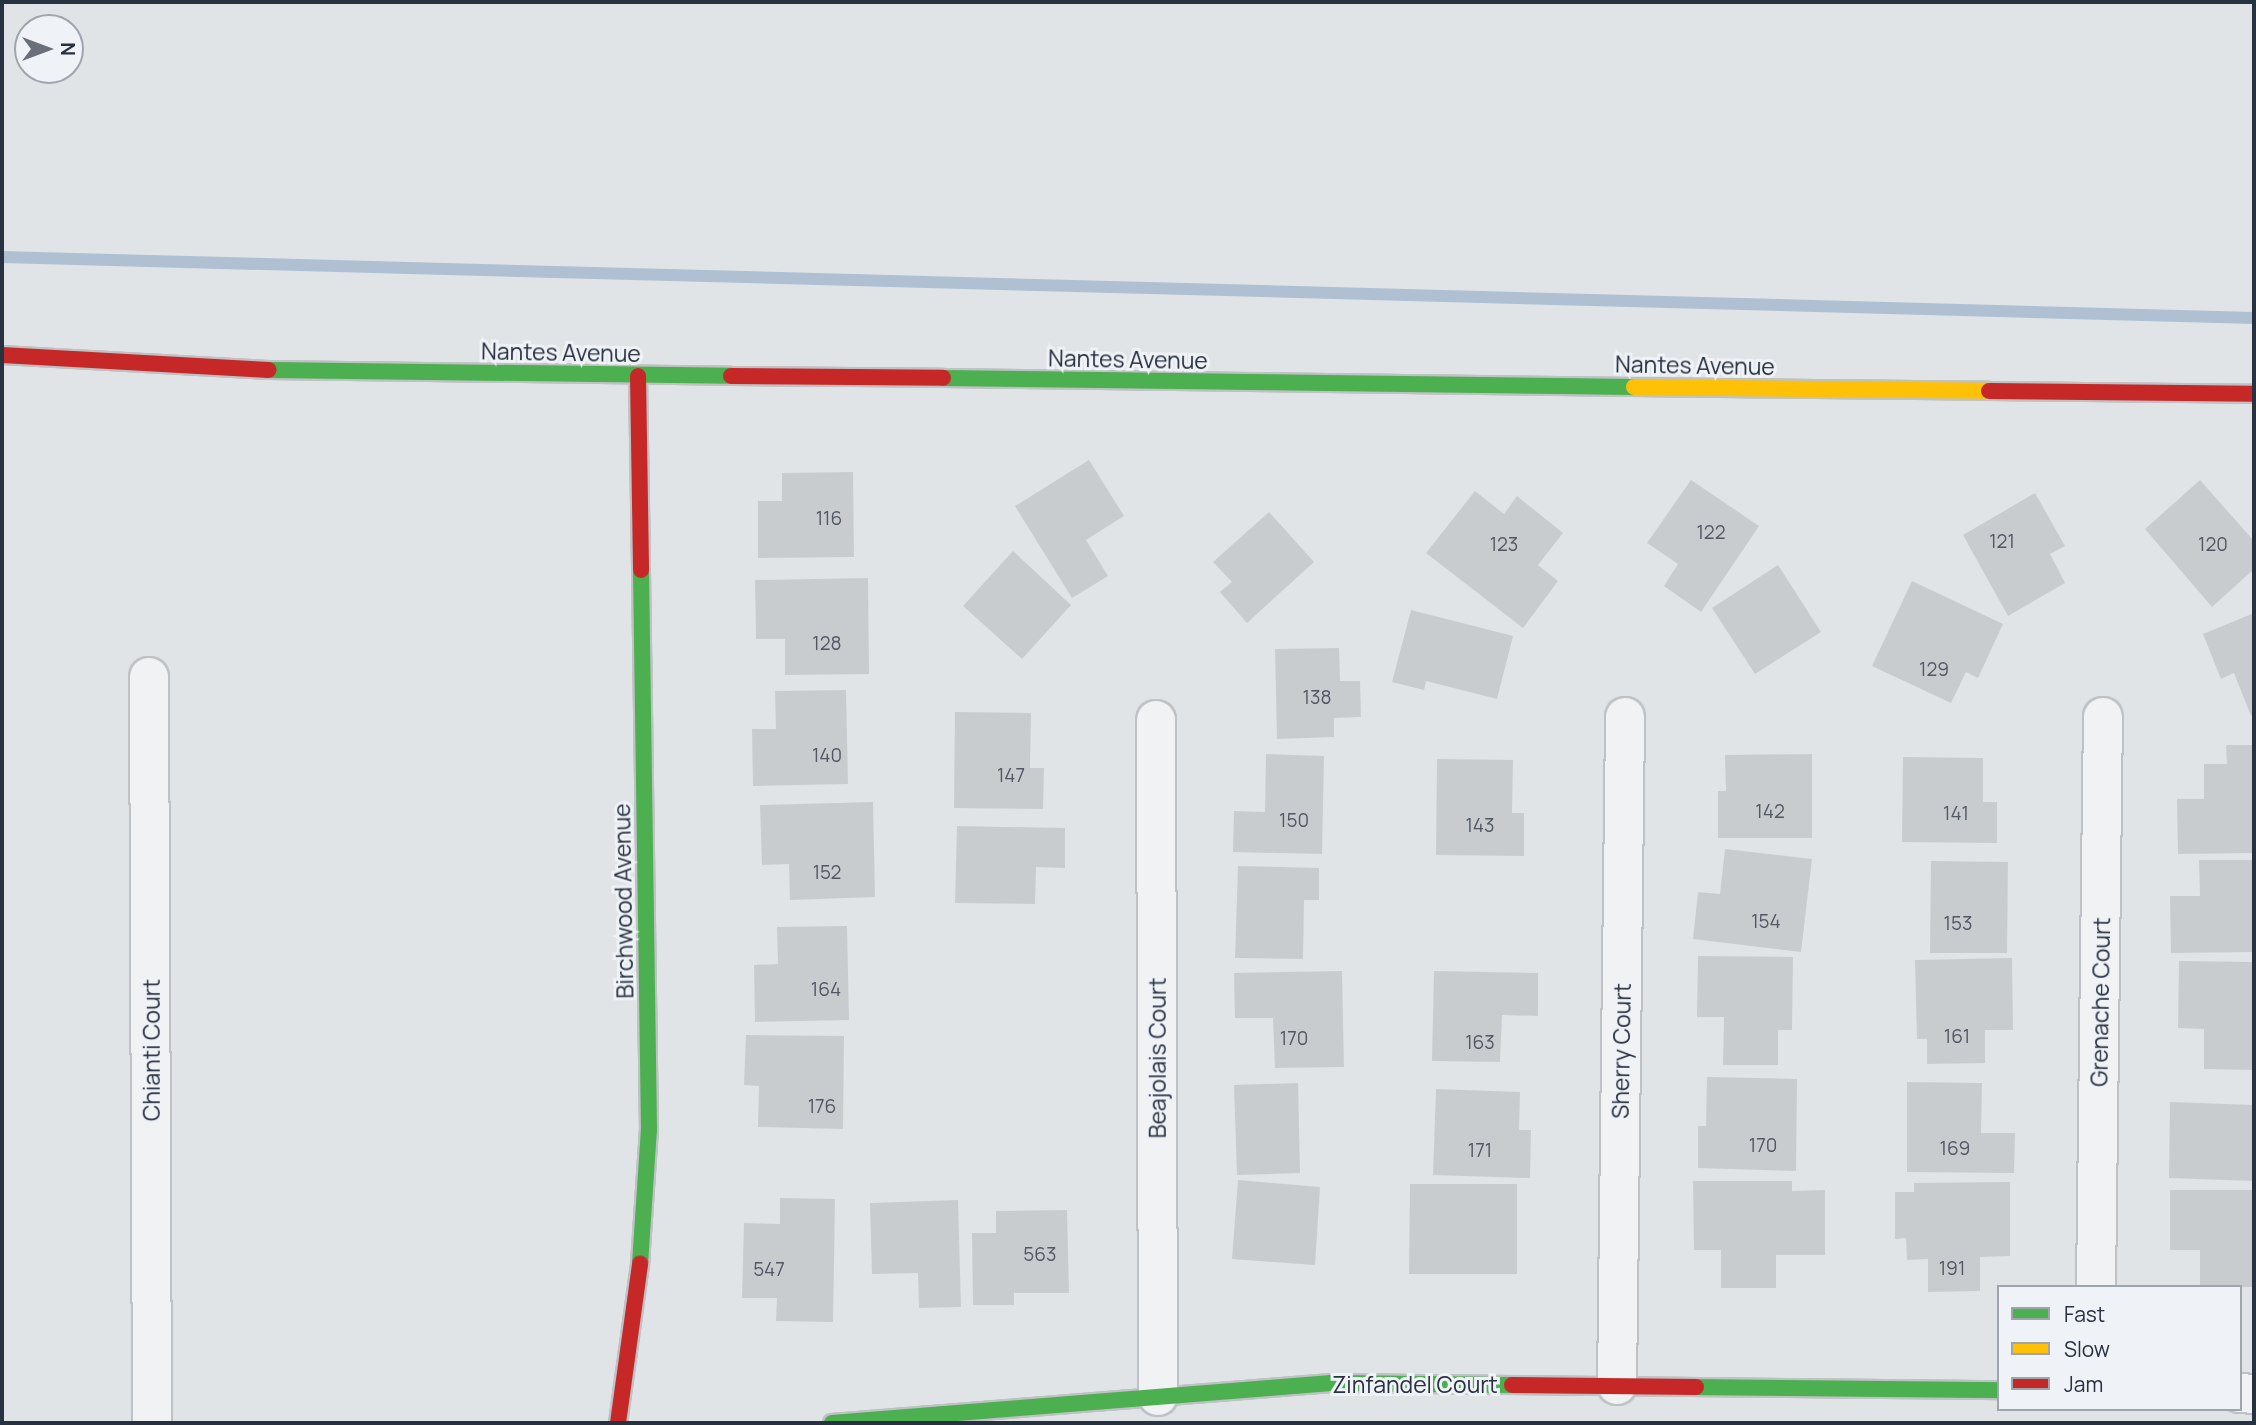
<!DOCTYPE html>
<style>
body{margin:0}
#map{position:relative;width:2256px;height:1425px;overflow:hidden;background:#e1e4e7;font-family:Manrope,sans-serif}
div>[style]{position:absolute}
.stream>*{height:12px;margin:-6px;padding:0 6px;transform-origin:6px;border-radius:6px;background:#afc0d2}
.building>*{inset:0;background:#c9cccf}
.roads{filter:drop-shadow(2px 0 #bfc2c5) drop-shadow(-2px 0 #bfc2c5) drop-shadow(0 2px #bfc2c5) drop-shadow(0 -2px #bfc2c5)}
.street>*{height:38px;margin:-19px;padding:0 19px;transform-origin:19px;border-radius:19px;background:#f1f2f3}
.fast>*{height:16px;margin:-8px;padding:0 8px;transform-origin:8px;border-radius:8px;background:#4caf50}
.slow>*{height:16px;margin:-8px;padding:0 8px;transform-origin:8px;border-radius:8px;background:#ffc107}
.jam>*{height:16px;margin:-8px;padding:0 8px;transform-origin:8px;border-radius:8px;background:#c62828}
span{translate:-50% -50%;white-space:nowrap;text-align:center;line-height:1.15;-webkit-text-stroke:6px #eff2f6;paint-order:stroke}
.number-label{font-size:19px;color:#515864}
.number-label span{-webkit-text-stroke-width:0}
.street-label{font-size:23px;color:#283140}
.frame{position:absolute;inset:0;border:4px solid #283140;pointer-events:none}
.legend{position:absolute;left:1997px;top:1285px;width:245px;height:126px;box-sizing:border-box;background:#eff2f6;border:2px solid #9fa5ad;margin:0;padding:9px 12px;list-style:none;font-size:21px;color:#283140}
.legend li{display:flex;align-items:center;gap:14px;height:35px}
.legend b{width:35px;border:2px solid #9fa5ad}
.north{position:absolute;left:14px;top:14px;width:70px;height:70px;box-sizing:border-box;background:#eff2f6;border:2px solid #9fa5ad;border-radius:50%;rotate:90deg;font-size:19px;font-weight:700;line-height:28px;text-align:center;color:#283140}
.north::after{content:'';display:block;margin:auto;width:24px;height:32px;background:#69707a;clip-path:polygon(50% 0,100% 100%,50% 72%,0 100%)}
</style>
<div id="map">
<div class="stream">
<i style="left:2px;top:257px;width:2253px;rotate:1.55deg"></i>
</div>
<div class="building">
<i style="clip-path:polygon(1089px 460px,1124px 516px,1086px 540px,1108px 576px,1072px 598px,1015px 506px)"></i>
<i style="clip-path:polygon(853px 472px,854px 557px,758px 558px,758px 501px,782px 501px,782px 473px)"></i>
<i style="clip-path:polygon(1691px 480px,1759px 526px,1701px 612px,1664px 586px,1678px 564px,1647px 543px)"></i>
<i style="clip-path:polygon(2200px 480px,2254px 541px,2254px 569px,2212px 607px,2145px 529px)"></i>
<i style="clip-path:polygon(1475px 491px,1504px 514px,1517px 496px,1563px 533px,1538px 565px,1558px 581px,1523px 628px,1426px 553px)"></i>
<i style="clip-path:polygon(2035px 493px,2065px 546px,2050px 554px,2065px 583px,2008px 616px,1963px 535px)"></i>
<i style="clip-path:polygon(1269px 512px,1314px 562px,1247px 623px,1220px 592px,1232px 582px,1213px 562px)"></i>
<i style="clip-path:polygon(1013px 551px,1071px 605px,1022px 659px,963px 606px)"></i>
<i style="clip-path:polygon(1778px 565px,1821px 632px,1755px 674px,1712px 608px)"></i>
<i style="clip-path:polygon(868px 578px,869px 674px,785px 675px,785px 639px,756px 639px,755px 580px)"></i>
<i style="clip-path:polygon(1912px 581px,2003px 624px,1978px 678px,1966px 672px,1951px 703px,1872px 666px)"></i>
<i style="clip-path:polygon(1411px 610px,1513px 636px,1497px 699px,1426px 681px,1424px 690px,1392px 682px)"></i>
<i style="clip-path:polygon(2254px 613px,2254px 714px,2251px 716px,2234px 673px,2221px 679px,2203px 634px)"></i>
<i style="clip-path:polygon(1339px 648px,1340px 681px,1360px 681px,1361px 717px,1334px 718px,1334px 737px,1277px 739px,1275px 649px)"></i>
<i style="clip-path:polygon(846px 690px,848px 784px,753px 786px,752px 729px,776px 729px,775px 691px)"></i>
<i style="clip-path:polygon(955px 712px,1031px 713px,1030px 768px,1044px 768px,1043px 809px,954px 808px)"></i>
<i style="clip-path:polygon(2226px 745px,2254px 745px,2254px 853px,2178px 854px,2177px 799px,2204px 799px,2204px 764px,2227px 764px)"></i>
<i style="clip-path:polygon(1266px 754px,1324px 756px,1322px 854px,1233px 852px,1234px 811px,1265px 812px)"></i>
<i style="clip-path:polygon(1812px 754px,1812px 838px,1718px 838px,1718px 791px,1726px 791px,1725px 755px)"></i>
<i style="clip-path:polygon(1903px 757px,1983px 758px,1983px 802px,1997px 802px,1997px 843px,1902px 842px)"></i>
<i style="clip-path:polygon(1437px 759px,1513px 760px,1512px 813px,1524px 813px,1524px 856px,1436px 855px)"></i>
<i style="clip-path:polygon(873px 802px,875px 897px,790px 900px,789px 864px,762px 865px,760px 805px)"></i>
<i style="clip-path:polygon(957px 826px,1065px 828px,1065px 868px,1036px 867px,1035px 904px,955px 903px)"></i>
<i style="clip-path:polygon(1725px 849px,1812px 859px,1801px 952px,1693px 939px,1698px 892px,1720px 894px)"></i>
<i style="clip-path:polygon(2199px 860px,2254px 860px,2254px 952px,2171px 953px,2170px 896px,2200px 896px)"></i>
<i style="clip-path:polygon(1931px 861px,2008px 862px,2007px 953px,1930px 953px)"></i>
<i style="clip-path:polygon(1238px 866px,1319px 868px,1319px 900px,1304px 900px,1303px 959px,1235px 958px)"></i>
<i style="clip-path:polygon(847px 926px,849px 1020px,755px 1022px,754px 965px,778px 964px,777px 927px)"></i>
<i style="clip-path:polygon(1698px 956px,1793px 957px,1792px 1030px,1778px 1030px,1778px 1065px,1723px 1065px,1724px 1017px,1697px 1017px)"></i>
<i style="clip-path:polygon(2012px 958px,2013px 1030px,1985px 1030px,1985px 1063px,1927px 1064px,1927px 1039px,1917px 1039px,1915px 960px)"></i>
<i style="clip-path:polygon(2179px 961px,2254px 962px,2254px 1070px,2204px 1069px,2204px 1029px,2178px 1028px)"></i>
<i style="clip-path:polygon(1342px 971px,1344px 1067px,1275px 1068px,1273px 1018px,1235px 1018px,1234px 973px)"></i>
<i style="clip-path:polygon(1434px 971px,1538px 973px,1538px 1016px,1502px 1015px,1500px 1062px,1432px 1061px)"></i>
<i style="clip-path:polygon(746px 1035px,844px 1036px,843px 1129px,758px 1127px,759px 1086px,744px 1085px)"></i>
<i style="clip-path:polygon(1707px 1077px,1797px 1079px,1796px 1171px,1698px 1168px,1698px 1126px,1706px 1126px)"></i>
<i style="clip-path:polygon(1907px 1082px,1982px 1083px,1981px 1133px,2015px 1133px,2014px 1173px,1907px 1172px)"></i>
<i style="clip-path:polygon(1298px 1083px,1300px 1173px,1237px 1175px,1234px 1085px)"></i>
<i style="clip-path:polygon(1436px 1089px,1520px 1092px,1519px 1130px,1531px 1130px,1530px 1178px,1433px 1175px)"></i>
<i style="clip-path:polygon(2170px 1102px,2254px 1105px,2254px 1181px,2169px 1178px)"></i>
<i style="clip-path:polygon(1238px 1180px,1320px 1187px,1315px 1265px,1232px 1259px)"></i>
<i style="clip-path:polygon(1693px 1181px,1792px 1181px,1792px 1191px,1825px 1190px,1825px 1255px,1776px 1255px,1776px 1288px,1721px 1288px,1721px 1250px,1694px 1250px)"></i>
<i style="clip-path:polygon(2010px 1182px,2010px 1256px,1980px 1257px,1980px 1291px,1928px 1292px,1928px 1259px,1907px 1260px,1906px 1238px,1895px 1239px,1895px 1192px,1914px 1192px,1914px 1183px)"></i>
<i style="clip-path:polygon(1410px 1184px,1517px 1184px,1517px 1274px,1409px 1274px)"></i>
<i style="clip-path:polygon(2170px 1190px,2254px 1190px,2254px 1287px,2200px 1287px,2200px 1250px,2170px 1250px)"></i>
<i style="clip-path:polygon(780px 1198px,835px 1199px,833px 1322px,776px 1321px,777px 1298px,742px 1298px,744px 1223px,780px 1224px)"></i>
<i style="clip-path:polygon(958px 1200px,961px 1307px,919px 1308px,918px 1273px,872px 1274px,870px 1203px)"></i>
<i style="clip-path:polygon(1067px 1210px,1069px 1293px,1014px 1293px,1014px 1305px,973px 1305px,972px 1233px,996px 1233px,996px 1211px)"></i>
</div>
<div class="roads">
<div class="street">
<i style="left:149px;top:677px;width:746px;rotate:89.77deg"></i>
<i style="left:1156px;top:720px;width:676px;rotate:89.83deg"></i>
<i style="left:2096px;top:1287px;width:570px;rotate:-89.3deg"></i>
<i style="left:1617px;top:1385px;width:668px;rotate:-89.31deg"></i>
<i style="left:2240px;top:1393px;width:14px;rotate:4deg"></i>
</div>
<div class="fast">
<i style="left:269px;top:370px;width:462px;rotate:0.7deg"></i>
<i style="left:943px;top:378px;width:691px;rotate:0.75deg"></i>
<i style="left:640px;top:1264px;width:134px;rotate:-86.2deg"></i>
<i style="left:649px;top:1130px;width:560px;rotate:-90.82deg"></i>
<i style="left:1696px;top:1387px;width:303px;rotate:0.6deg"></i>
<i style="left:832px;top:1423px;width:501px;rotate:-4.58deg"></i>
<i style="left:1331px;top:1383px;width:181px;rotate:0.6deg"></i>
</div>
<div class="slow">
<i style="left:1634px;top:387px;width:355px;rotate:0.6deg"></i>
</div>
<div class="jam">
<i style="left:2px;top:355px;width:267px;rotate:3.2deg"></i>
<i style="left:638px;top:376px;width:194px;rotate:89.1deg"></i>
<i style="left:731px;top:376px;width:212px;rotate:0.5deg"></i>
<i style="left:1989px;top:391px;width:265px;rotate:0.6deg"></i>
<i style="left:1512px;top:1385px;width:184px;rotate:0.6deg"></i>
<i style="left:618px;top:1423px;width:161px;rotate:-82.1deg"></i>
</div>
</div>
<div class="number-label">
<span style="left:829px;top:519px">116</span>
<span style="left:1711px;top:533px">122</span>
<span style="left:2002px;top:542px">121</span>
<span style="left:1504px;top:545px">123</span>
<span style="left:2213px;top:545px">120</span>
<span style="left:827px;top:644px">128</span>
<span style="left:1934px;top:670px">129</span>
<span style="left:1317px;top:698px">138</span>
<span style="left:827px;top:756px">140</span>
<span style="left:1011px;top:776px">147</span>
<span style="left:1770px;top:812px">142</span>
<span style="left:1956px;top:814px">141</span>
<span style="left:1294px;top:821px">150</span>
<span style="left:1480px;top:826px">143</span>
<span style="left:827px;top:873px">152</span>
<span style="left:1766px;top:922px">154</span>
<span style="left:1958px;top:924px">153</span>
<span style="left:826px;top:990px">164</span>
<span style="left:1957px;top:1037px">161</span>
<span style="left:1294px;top:1039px">170</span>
<span style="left:1480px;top:1043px">163</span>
<span style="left:822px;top:1107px">176</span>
<span style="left:1763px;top:1146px">170</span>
<span style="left:1955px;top:1149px">169</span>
<span style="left:1480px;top:1151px">171</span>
<span style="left:1040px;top:1255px">563</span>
<span style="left:1952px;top:1269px">191</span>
<span style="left:769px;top:1270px">547</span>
</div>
<div class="street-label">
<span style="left:561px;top:352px;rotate:1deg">Nantes Avenue</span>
<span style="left:1128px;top:359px;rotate:1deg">Nantes Avenue</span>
<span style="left:1695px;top:365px;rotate:1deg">Nantes Avenue</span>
<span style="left:623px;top:901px;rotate:-91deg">Birchwood Avenue</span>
<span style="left:2100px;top:1002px;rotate:-89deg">Grenache Court</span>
<span style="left:151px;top:1050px;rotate:-90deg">Chianti Court</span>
<span style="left:1621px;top:1051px;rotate:-89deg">Sherry Court</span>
<span style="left:1157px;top:1058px;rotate:-90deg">Beajolais Court</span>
<span style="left:1415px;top:1384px">Zinfandel Court</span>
</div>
<div class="frame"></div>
<ul class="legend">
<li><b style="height:9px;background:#4caf50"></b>Fast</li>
<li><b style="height:9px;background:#ffc107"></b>Slow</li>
<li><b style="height:9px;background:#c62828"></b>Jam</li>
</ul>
<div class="north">N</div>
</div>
